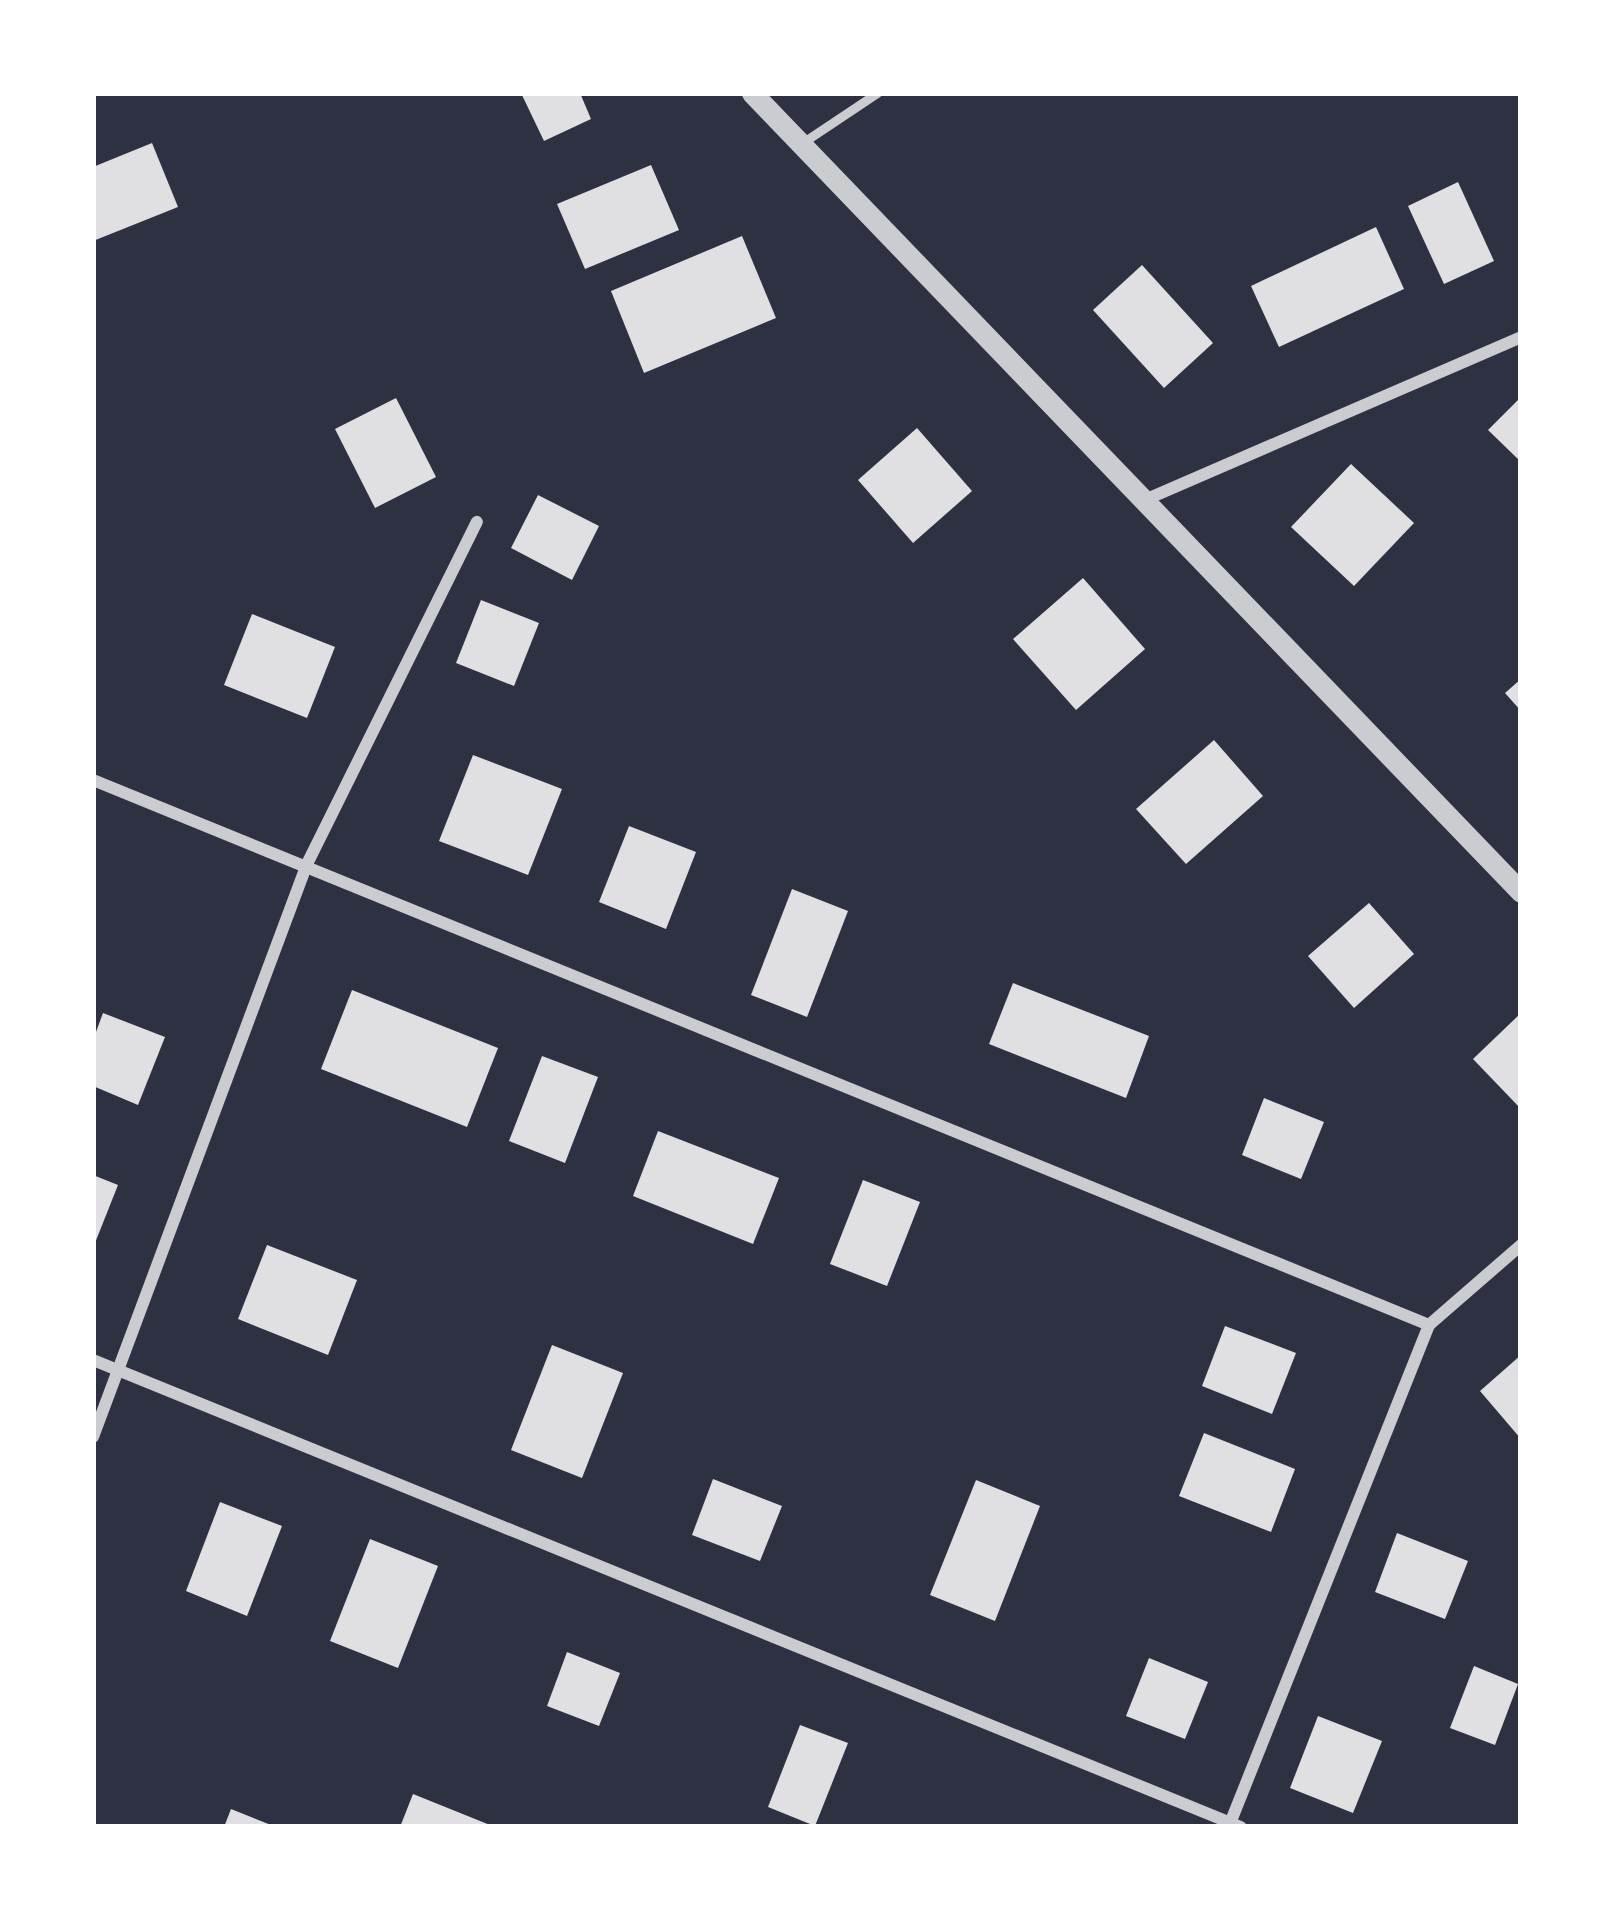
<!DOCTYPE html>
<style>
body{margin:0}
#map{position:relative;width:1614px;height:1920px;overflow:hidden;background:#2d3142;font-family:"Nunito Sans",sans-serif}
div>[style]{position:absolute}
.building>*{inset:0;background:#e0e0e3}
.service>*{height:9px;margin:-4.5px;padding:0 4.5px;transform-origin:4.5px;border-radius:4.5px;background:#caccd0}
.minor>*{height:12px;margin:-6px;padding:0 6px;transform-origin:6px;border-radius:6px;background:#caccd0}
.tertiary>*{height:21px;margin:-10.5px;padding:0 10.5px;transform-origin:10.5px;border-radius:10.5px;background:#caccd0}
span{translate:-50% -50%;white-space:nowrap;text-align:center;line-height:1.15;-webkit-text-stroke:9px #fff;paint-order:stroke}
.frame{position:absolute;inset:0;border:96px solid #fff;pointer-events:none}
</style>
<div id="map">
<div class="building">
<i style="clip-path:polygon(521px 93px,580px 93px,591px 119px,544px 141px)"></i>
<i style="clip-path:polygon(152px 143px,178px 207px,93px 241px,93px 167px)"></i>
<i style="clip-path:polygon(651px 165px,679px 230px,585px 269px,557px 204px)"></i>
<i style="clip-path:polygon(1458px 182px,1494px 261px,1444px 284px,1408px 206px)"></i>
<i style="clip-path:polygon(1376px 227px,1404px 289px,1279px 347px,1251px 286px)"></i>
<i style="clip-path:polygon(742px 236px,776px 318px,644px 373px,611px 291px)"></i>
<i style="clip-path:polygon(1142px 265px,1213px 343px,1164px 388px,1093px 310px)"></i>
<i style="clip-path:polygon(1521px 397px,1521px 462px,1488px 430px)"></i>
<i style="clip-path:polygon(396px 398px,436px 477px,375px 508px,335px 429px)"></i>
<i style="clip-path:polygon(917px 428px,972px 491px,913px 543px,858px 480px)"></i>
<i style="clip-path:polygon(1351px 464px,1414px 523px,1354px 586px,1291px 527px)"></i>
<i style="clip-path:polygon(538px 495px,599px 526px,572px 580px,511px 548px)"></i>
<i style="clip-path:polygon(1083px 578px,1145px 649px,1076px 710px,1013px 639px)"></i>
<i style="clip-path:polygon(481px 600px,539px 623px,514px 686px,456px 663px)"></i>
<i style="clip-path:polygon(252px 614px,335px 647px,307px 718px,224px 685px)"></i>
<i style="clip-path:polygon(1521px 679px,1521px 711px,1505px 693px)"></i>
<i style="clip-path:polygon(1214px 740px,1263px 796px,1186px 864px,1136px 809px)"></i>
<i style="clip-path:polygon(473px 755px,562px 789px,528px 875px,439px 841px)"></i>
<i style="clip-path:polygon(629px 826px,696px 852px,666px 929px,599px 902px)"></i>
<i style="clip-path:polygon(792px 889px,848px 911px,807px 1017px,751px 995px)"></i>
<i style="clip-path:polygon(1369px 903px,1414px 954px,1354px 1008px,1308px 956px)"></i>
<i style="clip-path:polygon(1013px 983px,1149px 1036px,1126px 1098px,989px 1044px)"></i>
<i style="clip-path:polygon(352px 990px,498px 1048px,467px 1127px,321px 1069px)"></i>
<i style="clip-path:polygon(103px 1013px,165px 1037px,138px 1105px,93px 1086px,93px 1040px)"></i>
<i style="clip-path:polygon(1521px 1013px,1521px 1109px,1473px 1059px)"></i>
<i style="clip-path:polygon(542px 1056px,598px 1077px,565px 1163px,509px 1141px)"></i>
<i style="clip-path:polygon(1264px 1098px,1324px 1122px,1301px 1179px,1242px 1155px)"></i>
<i style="clip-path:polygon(658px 1131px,779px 1178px,753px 1244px,633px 1196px)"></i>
<i style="clip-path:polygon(93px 1175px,118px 1185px,93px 1248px)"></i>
<i style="clip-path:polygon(863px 1180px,920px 1202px,887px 1286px,830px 1264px)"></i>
<i style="clip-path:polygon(267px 1245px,357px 1280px,328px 1355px,238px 1319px)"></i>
<i style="clip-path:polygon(1225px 1326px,1296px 1353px,1272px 1414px,1202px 1386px)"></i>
<i style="clip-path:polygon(552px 1345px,623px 1373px,582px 1478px,511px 1450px)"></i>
<i style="clip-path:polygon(1521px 1355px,1521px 1439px,1480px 1391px)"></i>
<i style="clip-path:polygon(1204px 1433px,1295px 1469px,1271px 1532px,1179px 1496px)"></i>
<i style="clip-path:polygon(713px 1479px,782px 1506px,760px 1561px,692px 1535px)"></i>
<i style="clip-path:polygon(976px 1480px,1040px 1506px,995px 1621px,930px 1595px)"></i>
<i style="clip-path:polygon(220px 1502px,282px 1526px,247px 1616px,186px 1591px)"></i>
<i style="clip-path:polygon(1397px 1533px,1468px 1561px,1445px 1619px,1375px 1592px)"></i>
<i style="clip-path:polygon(370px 1539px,438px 1566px,398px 1668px,330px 1641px)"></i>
<i style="clip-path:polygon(567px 1652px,620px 1673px,599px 1726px,547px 1706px)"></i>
<i style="clip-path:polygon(1149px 1658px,1208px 1682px,1185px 1739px,1126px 1716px)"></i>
<i style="clip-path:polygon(1474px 1666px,1518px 1684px,1495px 1745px,1450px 1728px)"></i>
<i style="clip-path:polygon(1318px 1716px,1382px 1741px,1353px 1813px,1290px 1788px)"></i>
<i style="clip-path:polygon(800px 1725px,848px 1743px,815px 1826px,768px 1807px)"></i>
<i style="clip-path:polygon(413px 1794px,495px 1827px,400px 1827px)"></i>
<i style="clip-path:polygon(231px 1809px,276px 1827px,224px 1827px)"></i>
</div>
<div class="service">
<i style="left:802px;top:143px;width:90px;rotate:-33.7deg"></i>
</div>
<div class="minor">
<i style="left:1147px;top:499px;width:408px;rotate:-23.4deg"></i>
<i style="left:93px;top:780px;width:1443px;rotate:22.19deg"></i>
<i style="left:93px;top:1360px;width:1239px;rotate:22.14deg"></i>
<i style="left:93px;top:1437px;width:612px;rotate:-69.52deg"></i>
<i style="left:307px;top:864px;width:382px;rotate:-63.6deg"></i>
<i style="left:1229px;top:1826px;width:539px;rotate:-68.24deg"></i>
<i style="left:1429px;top:1325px;width:122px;rotate:-41deg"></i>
</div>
<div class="tertiary">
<i style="left:752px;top:93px;width:1109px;rotate:46.1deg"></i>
</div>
<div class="frame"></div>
</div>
